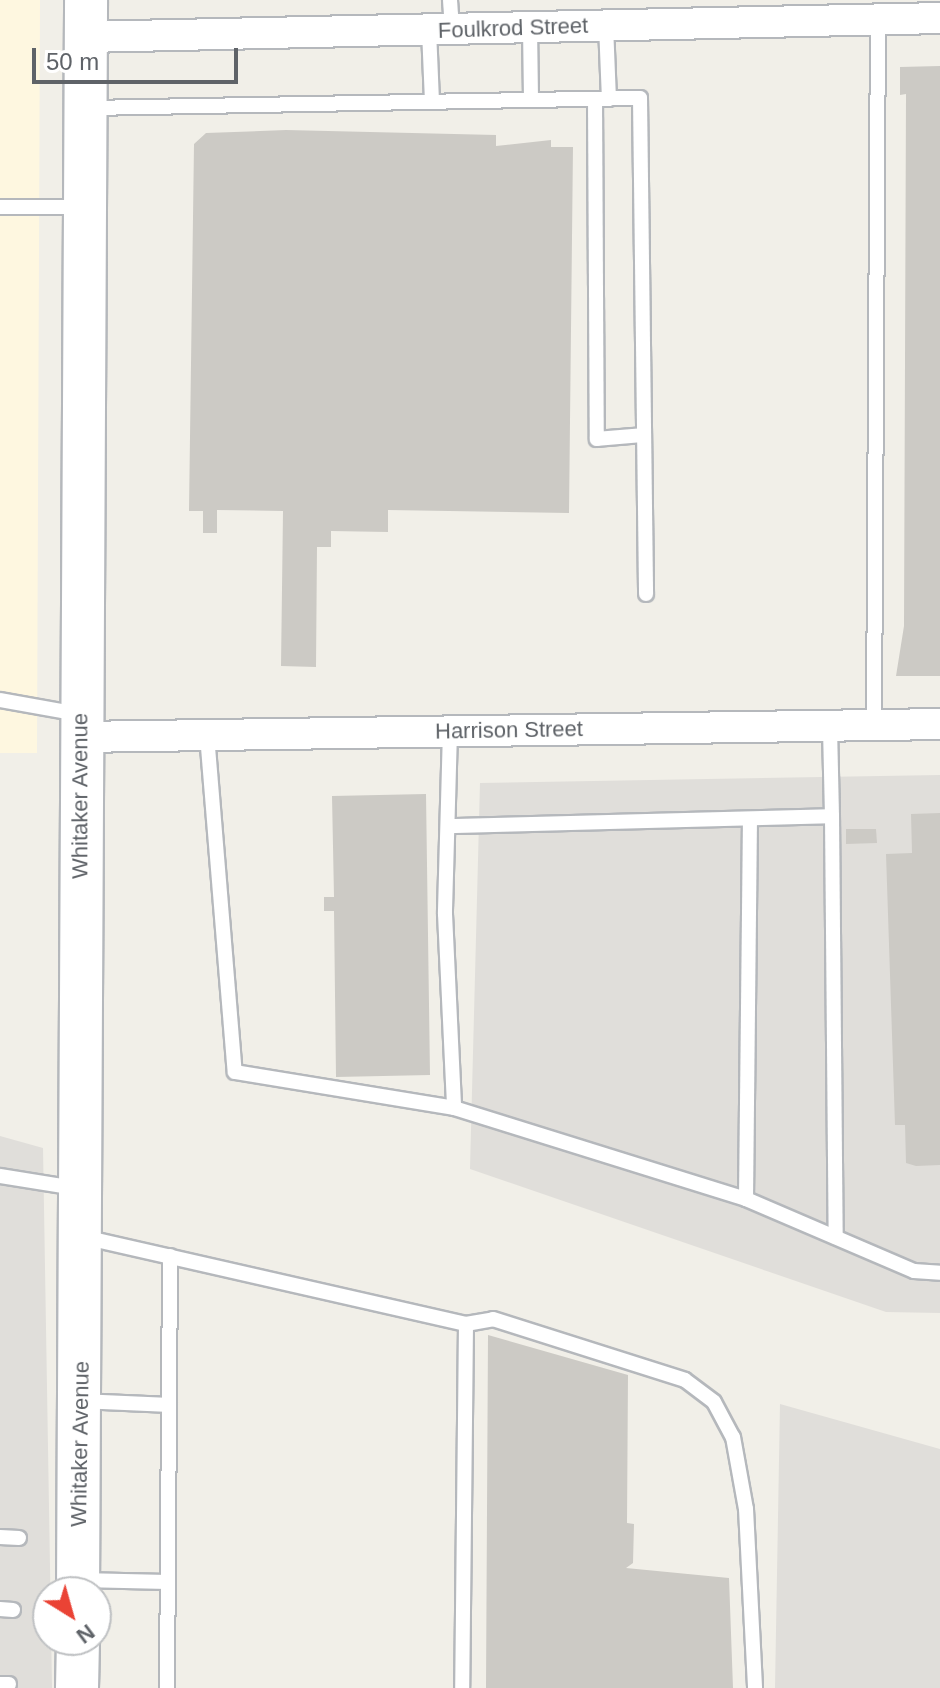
<!DOCTYPE html>
<style>
body{margin:0}
#map{position:relative;width:940px;height:1688px;overflow:hidden;background:#f1efe8;font-family:Helvetica,sans-serif}
div>[style]{position:absolute}
.commercial>*{inset:0;background:#fef7e0}
.industrial>*{inset:0;background:#e0deda}
.building>*{inset:0;background:#cccac5}
.roads{filter:drop-shadow(2px 0 #b5b8bc) drop-shadow(-2px 0 #b5b8bc) drop-shadow(0 2px #b5b8bc) drop-shadow(0 -2px #b5b8bc)}
.lane>*{height:14px;margin:-7px;padding:0 7px;transform-origin:7px;border-radius:7px;background:#fff}
.street>*{height:30px;margin:-15px;padding:0 15px;transform-origin:15px;border-radius:15px;background:#fff}
.secondary>*{height:42px;margin:-21px;padding:0 21px;transform-origin:21px;border-radius:21px;background:#fff}
span{translate:-50% -50%;white-space:nowrap;text-align:center;line-height:1.15;-webkit-text-stroke:7px #fff;paint-order:stroke}
.street-label{font-size:22px;color:#5f6368}
.north{position:absolute;left:32px;top:1576px;width:80px;height:80px;box-sizing:border-box;background:#fff;border:2px solid #bfc1c3;border-radius:50%;rotate:143deg;font-size:22px;font-weight:700;line-height:32px;text-align:center;color:#5f6368}
.north::after{content:'';display:block;margin:auto;width:28px;height:36px;background:#ea4335;clip-path:polygon(50% 0,100% 100%,50% 72%,0 100%)}
.scale{position:absolute;left:32px;top:48px;width:206px;height:36px;box-sizing:border-box;border:4px solid #5f6368;border-top:0;padding-left:10px;font-size:24px;line-height:28px;white-space:nowrap;color:#5f6368;-webkit-text-stroke:6px #fff;paint-order:stroke}
</style>
<div id="map">
<div class="commercial">
<i style="clip-path:polygon(0 0,40px 0,37px 753px,0 753px)"></i>
</div>
<div class="industrial">
<i style="clip-path:polygon(940px 775px,940px 1313px,886px 1312px,470px 1169px,480px 783px)"></i>
<i style="clip-path:polygon(0 1136px,43px 1148px,52px 1688px,0 1688px)"></i>
<i style="clip-path:polygon(780px 1404px,940px 1449px,940px 1688px,775px 1688px)"></i>
</div>
<div class="building">
<i style="clip-path:polygon(940px 66px,940px 676px,896px 676px,904px 626px,906px 94px,900px 95px,900px 67px)"></i>
<i style="clip-path:polygon(286px 130px,496px 135px,496px 146px,551px 140px,551px 147px,573px 147px,569px 513px,388px 510px,388px 532px,331px 531px,331px 547px,317px 547px,316px 667px,281px 666px,283px 511px,217px 510px,217px 533px,203px 533px,203px 511px,189px 511px,194px 144px,206px 133px)"></i>
<i style="clip-path:polygon(426px 794px,430px 1075px,336px 1077px,334px 911px,324px 911px,324px 897px,334px 897px,332px 796px)"></i>
<i style="clip-path:polygon(940px 813px,940px 1165px,916px 1166px,906px 1163px,905px 1125px,895px 1125px,886px 854px,912px 853px,911px 814px)"></i>
<i style="clip-path:polygon(846px 829px,876px 829px,877px 843px,846px 844px)"></i>
<i style="clip-path:polygon(488px 1335px,628px 1375px,627px 1523px,634px 1524px,633px 1563px,626px 1568px,729px 1578px,733px 1688px,486px 1688px)"></i>
</div>
<div class="roads">
<div class="lane">
<i style="left:450px;top:0;width:29px;rotate:86deg"></i>
<i style="left:606px;top:25px;width:74px;rotate:87.7deg"></i>
<i style="left:530px;top:27px;width:73px;rotate:89.2deg"></i>
<i style="left:429px;top:30px;width:72px;rotate:87.6deg"></i>
<i style="left:595px;top:99px;width:340px;rotate:89.7deg"></i>
<i style="left:597px;top:439px;width:47px;rotate:-4.9deg"></i>
<i style="left:88px;top:108px;width:552px;rotate:-1.04deg"></i>
<i style="left:640px;top:98px;width:496px;rotate:89.3deg"></i>
<i style="left:0;top:207px;width:80px"></i>
<i style="left:0;top:700px;width:79px;rotate:10.2deg"></i>
<i style="left:874px;top:725px;width:706px;rotate:-89.68deg"></i>
<i style="left:450px;top:731px;width:183px;rotate:91.6deg"></i>
<i style="left:445px;top:914px;width:194px;rotate:87.3deg"></i>
<i style="left:454px;top:1108px;width:306px;rotate:17.3deg"></i>
<i style="left:746px;top:1199px;width:379px;rotate:-89.4deg"></i>
<i style="left:207px;top:735px;width:338px;rotate:85.3deg"></i>
<i style="left:235px;top:1072px;width:222px;rotate:9.3deg"></i>
<i style="left:832px;top:816px;width:421px;rotate:89.5deg"></i>
<i style="left:453px;top:826px;width:379px;rotate:-1.5deg"></i>
<i style="left:832px;top:816px;width:91px;rotate:-91.3deg"></i>
<i style="left:0;top:1176px;width:76px;rotate:9.1deg"></i>
<i style="left:746px;top:1199px;width:183px;rotate:23.2deg"></i>
<i style="left:914px;top:1271px;width:26px;rotate:4deg"></i>
<i style="left:83px;top:1237px;width:393px;rotate:12.8deg"></i>
<i style="left:466px;top:1324px;width:364px;rotate:90.6deg"></i>
<i style="left:466px;top:1324px;width:27px;rotate:-10deg"></i>
<i style="left:493px;top:1319px;width:201px;rotate:17.6deg"></i>
<i style="left:685px;top:1380px;width:36px;rotate:37deg"></i>
<i style="left:714px;top:1402px;width:40px;rotate:62deg"></i>
<i style="left:733px;top:1437px;width:73px;rotate:79.8deg"></i>
<i style="left:746px;top:1509px;width:179px;rotate:87.1deg"></i>
<i style="left:81px;top:1401px;width:88px;rotate:2.6deg"></i>
<i style="left:0;top:1537px;width:19px;rotate:3deg"></i>
<i style="left:80px;top:1580px;width:88px;rotate:1.3deg"></i>
<i style="left:0;top:1609px;width:13px;rotate:4deg"></i>
<i style="left:0;top:1684px;width:9px"></i>
<i style="left:167px;top:1688px;width:432px;rotate:-89.6deg"></i>
</div>
<div class="street">
<i style="left:85px;top:37px;width:855px;rotate:-1.27deg"></i>
<i style="left:78px;top:737px;width:862px;rotate:-0.86deg"></i>
</div>
<div class="secondary">
<i style="left:78px;top:1592px;width:1592px;rotate:-89.71deg"></i>
<i style="left:77px;top:1688px;width:48px;rotate:-88.8deg"></i>
</div>
</div>
<div class="street-label">
<span style="left:513px;top:28px;rotate:-2deg">Foulkrod Street</span>
<span style="left:509px;top:730px;rotate:-1deg">Harrison Street</span>
<span style="left:80px;top:796px;rotate:-90deg">Whitaker Avenue</span>
<span style="left:80px;top:1444px;rotate:-89deg">Whitaker Avenue</span>
</div>
<div class="north">N</div>
<div class="scale">50 m</div>
</div>
